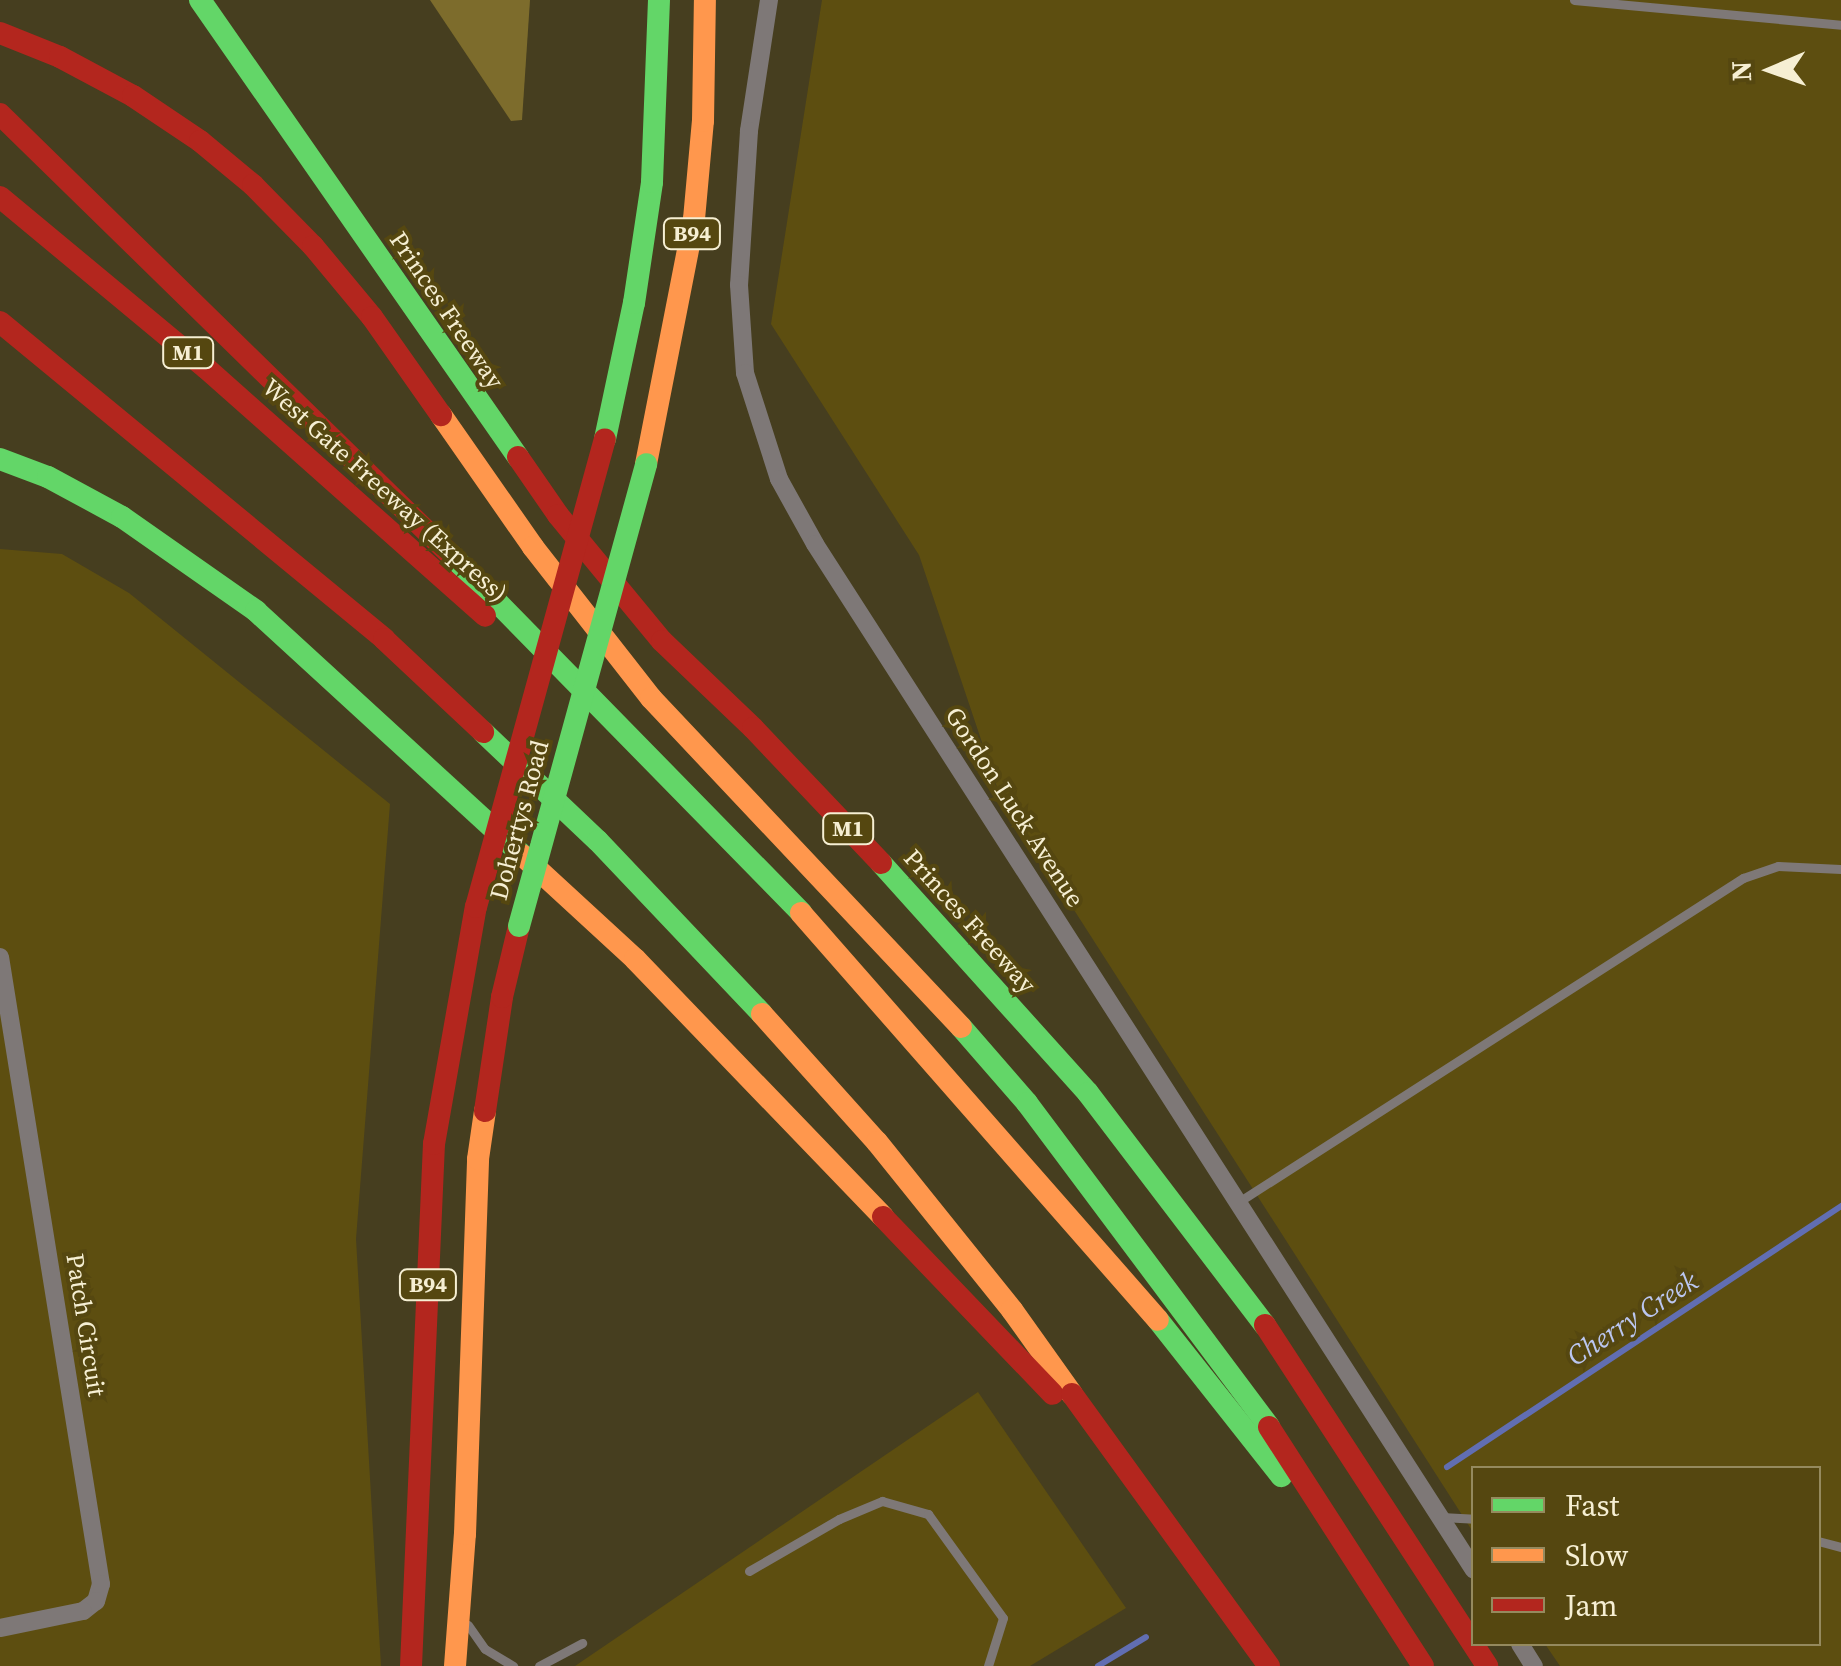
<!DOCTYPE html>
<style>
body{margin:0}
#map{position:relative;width:1841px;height:1666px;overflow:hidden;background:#463e1f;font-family:"Source Serif 4",serif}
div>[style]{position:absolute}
.built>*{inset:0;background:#5d4e10}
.green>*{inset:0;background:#7d6c2c}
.stream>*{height:6px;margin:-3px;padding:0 3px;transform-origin:3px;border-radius:3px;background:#616eb2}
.lane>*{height:9px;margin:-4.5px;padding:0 4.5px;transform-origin:4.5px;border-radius:4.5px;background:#7e7877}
.street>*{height:18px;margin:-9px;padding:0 9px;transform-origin:9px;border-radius:9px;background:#7e7877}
.fast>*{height:22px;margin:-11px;padding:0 11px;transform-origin:11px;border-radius:11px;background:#63d668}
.slow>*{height:22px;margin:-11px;padding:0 11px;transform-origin:11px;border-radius:11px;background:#ff974d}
.jam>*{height:22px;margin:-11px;padding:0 11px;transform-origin:11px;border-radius:11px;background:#b3261e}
.fast-bridge>*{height:22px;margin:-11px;padding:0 11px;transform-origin:11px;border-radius:11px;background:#63d668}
.jam-bridge>*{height:22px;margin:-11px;padding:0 11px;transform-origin:11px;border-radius:11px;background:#b3261e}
span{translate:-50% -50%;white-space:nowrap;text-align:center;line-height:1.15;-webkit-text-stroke:8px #554710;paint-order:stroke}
.shield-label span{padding:2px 8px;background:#554710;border:2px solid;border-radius:8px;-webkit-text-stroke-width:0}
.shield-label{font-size:22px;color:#f6efd3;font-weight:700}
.street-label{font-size:25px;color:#f6efd3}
.water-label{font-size:28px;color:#bbc6f0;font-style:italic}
.legend{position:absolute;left:1471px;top:1466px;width:350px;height:180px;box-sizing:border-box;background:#554710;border:2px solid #958a5e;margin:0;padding:12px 18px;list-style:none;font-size:30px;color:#f6efd3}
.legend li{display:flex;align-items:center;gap:20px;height:50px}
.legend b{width:50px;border:2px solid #958a5e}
.north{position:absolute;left:1721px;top:20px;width:100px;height:100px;-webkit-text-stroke:8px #554710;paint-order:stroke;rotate:268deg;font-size:28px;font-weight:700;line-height:40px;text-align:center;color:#f6efd3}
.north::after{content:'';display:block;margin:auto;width:35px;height:45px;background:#f6efd3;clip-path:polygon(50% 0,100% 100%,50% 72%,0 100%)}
</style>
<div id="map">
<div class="built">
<i style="clip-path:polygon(822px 0,1841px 0,1841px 1666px,1560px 1666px,1545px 1644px,1818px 1644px,1818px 1468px,1474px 1468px,1473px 1532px,999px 793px,919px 555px,771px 324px)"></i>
<i style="clip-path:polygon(0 549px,62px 554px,129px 593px,390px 804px,356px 1239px,381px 1666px,0 1666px)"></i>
<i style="clip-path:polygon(978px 1392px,1126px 1608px,1030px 1666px,575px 1666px)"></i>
</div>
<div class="green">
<i style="clip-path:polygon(430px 0,530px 0,522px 120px,511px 121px)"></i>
</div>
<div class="stream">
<i style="left:1447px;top:1467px;width:473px;rotate:-33.5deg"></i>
<i style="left:1098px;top:1666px;width:56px;rotate:-31.1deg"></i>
</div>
<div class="lane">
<i style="left:1574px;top:0;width:268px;rotate:5.3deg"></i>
<i style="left:1240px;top:1201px;width:598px;rotate:-32.71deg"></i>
<i style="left:1743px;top:878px;width:37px;rotate:-19deg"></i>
<i style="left:1778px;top:866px;width:63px;rotate:2.7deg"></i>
<i style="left:1441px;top:1517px;width:33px;rotate:3deg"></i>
<i style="left:1818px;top:1541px;width:24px;rotate:15deg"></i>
<i style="left:749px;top:1571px;width:104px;rotate:-30deg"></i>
<i style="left:839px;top:1519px;width:47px;rotate:-22.7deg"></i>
<i style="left:882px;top:1501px;width:48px;rotate:15.8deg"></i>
<i style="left:928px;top:1514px;width:128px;rotate:54.2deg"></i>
<i style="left:1003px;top:1618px;width:50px;rotate:107.4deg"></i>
<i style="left:468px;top:1625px;width:29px;rotate:55deg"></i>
<i style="left:485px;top:1649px;width:33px;rotate:31deg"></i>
<i style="left:539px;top:1666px;width:49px;rotate:-28.1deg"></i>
</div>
<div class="street">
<i style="left:769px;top:0;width:133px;rotate:98.7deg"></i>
<i style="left:749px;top:131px;width:154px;rotate:93.7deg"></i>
<i style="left:739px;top:285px;width:88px;rotate:86.1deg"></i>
<i style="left:745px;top:373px;width:111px;rotate:72.2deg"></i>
<i style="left:779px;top:479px;width:74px;rotate:61deg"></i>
<i style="left:815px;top:544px;width:1219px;rotate:57.29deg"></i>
<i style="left:0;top:957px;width:635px;rotate:80.85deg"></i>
<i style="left:101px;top:1584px;width:18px;rotate:106deg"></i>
<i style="left:96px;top:1601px;width:16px;rotate:142deg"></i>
<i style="left:83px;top:1611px;width:85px;rotate:168.4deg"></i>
<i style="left:1520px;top:1644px;width:26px;rotate:58deg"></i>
</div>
<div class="fast">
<i style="left:200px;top:0;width:557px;rotate:55.17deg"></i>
<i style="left:605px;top:439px;width:139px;rotate:-78deg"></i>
<i style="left:634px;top:303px;width:122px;rotate:-81.5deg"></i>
<i style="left:652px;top:182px;width:182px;rotate:-87.8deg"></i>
<i style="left:0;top:459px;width:51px;rotate:20.6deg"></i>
<i style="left:48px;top:477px;width:84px;rotate:28.4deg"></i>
<i style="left:122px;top:517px;width:164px;rotate:35deg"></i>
<i style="left:256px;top:611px;width:361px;rotate:42.5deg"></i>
<i style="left:452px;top:556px;width:499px;rotate:45.6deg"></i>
<i style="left:483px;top:732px;width:158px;rotate:43.5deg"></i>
<i style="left:598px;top:841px;width:238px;rotate:46.5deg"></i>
<i style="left:881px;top:863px;width:309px;rotate:48deg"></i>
<i style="left:1088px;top:1093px;width:292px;rotate:52.7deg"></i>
<i style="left:961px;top:1027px;width:101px;rotate:49deg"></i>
<i style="left:1027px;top:1103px;width:404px;rotate:53.2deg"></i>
<i style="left:1158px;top:1320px;width:199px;rotate:51.7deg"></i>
</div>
<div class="slow">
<i style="left:441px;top:415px;width:161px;rotate:55.1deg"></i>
<i style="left:533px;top:547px;width:192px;rotate:52deg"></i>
<i style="left:651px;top:698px;width:452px;rotate:46.7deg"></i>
<i style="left:646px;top:464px;width:250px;rotate:-78.9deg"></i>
<i style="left:694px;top:219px;width:98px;rotate:-84.8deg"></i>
<i style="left:703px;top:121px;width:121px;rotate:-89.1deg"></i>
<i style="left:522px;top:855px;width:154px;rotate:42.6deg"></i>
<i style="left:635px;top:959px;width:358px;rotate:46.1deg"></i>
<i style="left:801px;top:913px;width:541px;rotate:48.74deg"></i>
<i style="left:762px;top:1014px;width:172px;rotate:48.1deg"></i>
<i style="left:877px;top:1142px;width:216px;rotate:51.2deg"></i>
<i style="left:1012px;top:1310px;width:103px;rotate:54.5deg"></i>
<i style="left:455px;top:1666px;width:132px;rotate:-85.7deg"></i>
<i style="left:465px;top:1534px;width:375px;rotate:-88deg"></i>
<i style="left:478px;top:1159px;width:49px;rotate:-81.7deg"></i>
</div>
<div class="jam">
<i style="left:0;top:33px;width:65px;rotate:21.8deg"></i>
<i style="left:60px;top:57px;width:83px;rotate:28.1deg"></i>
<i style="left:133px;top:96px;width:81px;rotate:33.9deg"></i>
<i style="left:200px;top:141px;width:69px;rotate:39.7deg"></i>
<i style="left:253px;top:185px;width:86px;rotate:45.5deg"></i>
<i style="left:313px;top:246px;width:92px;rotate:50.3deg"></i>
<i style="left:372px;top:317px;width:120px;rotate:54.9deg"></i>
<i style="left:0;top:114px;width:632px;rotate:44.36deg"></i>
<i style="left:0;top:197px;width:268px;rotate:39.7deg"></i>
<i style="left:206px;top:368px;width:373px;rotate:41.6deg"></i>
<i style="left:0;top:322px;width:498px;rotate:39.5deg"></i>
<i style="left:384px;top:639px;width:136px;rotate:43.2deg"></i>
<i style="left:518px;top:457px;width:70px;rotate:55.4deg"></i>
<i style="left:558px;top:515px;width:163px;rotate:50.5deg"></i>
<i style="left:662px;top:641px;width:126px;rotate:43.7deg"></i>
<i style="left:753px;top:728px;width:186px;rotate:46.5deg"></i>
<i style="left:485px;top:1111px;width:115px;rotate:-81.5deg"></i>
<i style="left:502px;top:997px;width:73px;rotate:-76.5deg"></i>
<i style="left:883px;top:1217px;width:245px;rotate:46.2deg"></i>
<i style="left:1265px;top:1325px;width:407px;rotate:56.9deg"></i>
<i style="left:1072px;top:1394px;width:336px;rotate:54.1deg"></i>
<i style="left:1269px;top:1427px;width:284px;rotate:57.2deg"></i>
<i style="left:411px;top:1666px;width:523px;rotate:-87.48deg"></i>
<i style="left:434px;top:1144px;width:241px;rotate:-80deg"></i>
</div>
<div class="fast-bridge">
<i style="left:519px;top:926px;width:479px;rotate:-74.6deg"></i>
</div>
<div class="jam-bridge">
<i style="left:476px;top:907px;width:485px;rotate:-74.6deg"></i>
</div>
<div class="shield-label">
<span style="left:692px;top:234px">B94</span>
<span style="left:188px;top:353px">M1</span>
<span style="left:848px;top:829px">M1</span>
<span style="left:428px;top:1285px">B94</span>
</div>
<div class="street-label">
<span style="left:447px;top:310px;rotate:56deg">Princes Freeway</span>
<span style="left:385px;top:490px;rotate:42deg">West Gate Freeway (Express)</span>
<span style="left:1015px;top:807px;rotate:57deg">Gordon Luck Avenue</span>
<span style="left:519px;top:820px;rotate:-75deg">Dohertys Road</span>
<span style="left:970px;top:921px;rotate:48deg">Princes Freeway</span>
<span style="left:86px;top:1325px;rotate:81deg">Patch Circuit</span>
</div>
<div class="water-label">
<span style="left:1632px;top:1318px;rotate:-33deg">Cherry Creek</span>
</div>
<ul class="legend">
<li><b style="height:12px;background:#63d668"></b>Fast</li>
<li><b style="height:12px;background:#ff974d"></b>Slow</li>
<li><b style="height:12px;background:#b3261e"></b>Jam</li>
</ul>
<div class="north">N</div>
</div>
